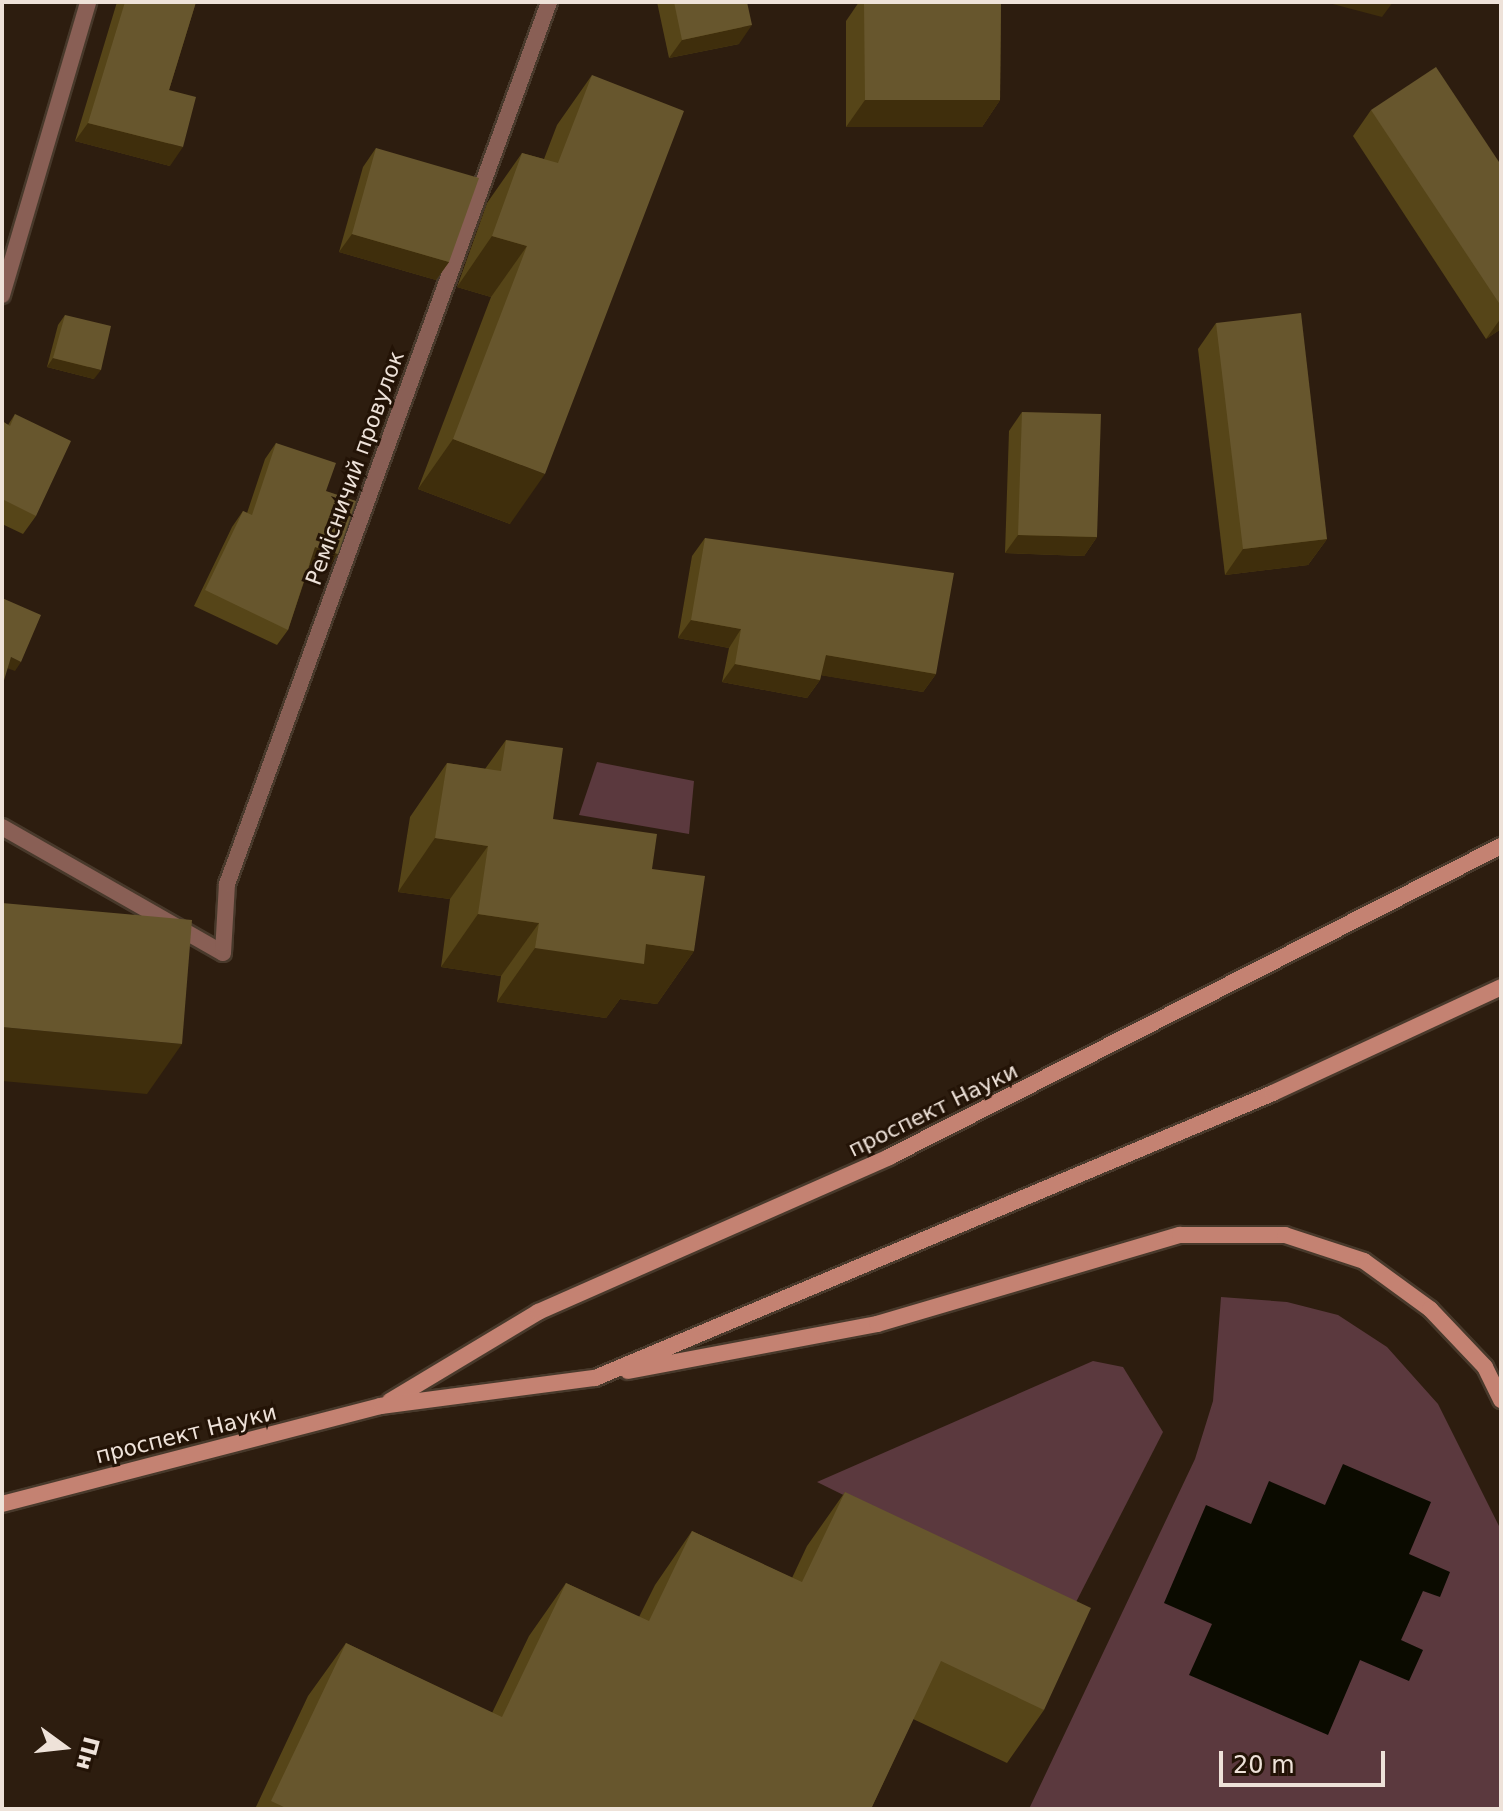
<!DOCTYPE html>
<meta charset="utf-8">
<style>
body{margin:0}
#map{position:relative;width:1503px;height:1811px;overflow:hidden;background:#2d1d0f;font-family:"DejaVu Sans",sans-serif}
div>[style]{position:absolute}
.green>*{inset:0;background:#5b393e}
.water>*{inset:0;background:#0b0b00}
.roads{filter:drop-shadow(2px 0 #48392b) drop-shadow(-2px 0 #48392b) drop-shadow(0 2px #48392b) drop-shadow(0 -2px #48392b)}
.street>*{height:16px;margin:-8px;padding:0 8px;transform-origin:8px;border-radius:8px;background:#895f55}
.secondary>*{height:16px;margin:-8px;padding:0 8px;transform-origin:8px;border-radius:8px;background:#c48272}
.wall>*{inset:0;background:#564518}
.shaded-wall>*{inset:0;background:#3f2e0c}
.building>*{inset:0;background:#67562d}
span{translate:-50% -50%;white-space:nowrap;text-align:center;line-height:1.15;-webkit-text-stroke:6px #231306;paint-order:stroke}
.street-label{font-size:22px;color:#eee2d9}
.frame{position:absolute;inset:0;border:4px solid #eee2d9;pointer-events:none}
.north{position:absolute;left:24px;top:1707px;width:80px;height:80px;-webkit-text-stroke:6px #231306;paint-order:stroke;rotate:105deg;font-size:22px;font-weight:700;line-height:32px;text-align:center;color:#eee2d9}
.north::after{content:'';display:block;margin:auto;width:28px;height:36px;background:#eee2d9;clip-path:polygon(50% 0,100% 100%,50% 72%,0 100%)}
.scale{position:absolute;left:1219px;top:1751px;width:166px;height:36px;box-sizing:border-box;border:4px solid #eee2d9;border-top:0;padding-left:10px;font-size:24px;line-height:28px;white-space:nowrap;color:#eee2d9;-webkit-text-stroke:6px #231306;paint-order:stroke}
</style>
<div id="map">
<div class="green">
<i style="clip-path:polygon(597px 762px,694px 781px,689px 834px,579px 815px)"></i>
<i style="clip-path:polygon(1221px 1297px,1287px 1302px,1338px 1315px,1387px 1347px,1438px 1404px,1501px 1530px,1501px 1809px,1029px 1809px,1195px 1459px,1213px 1401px)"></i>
<i style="clip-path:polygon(1093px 1361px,1123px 1367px,1163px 1432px,1073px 1608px,817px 1482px)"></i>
</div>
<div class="water">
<i style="clip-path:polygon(1343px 1464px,1431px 1502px,1409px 1554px,1450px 1572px,1440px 1597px,1423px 1591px,1401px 1640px,1423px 1650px,1409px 1681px,1360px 1660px,1328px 1735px,1189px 1675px,1212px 1624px,1164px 1603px,1206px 1505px,1251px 1524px,1269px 1481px,1325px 1505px)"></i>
</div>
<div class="roads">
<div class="street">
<i style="left:2px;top:295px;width:305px;rotate:-73.6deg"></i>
<i style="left:2px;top:827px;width:254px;rotate:29.7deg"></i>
<i style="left:223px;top:953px;width:69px;rotate:-86.7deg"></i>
<i style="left:227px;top:884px;width:939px;rotate:-69.94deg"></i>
</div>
<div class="secondary">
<i style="left:628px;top:1371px;width:253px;rotate:-10.7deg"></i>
<i style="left:877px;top:1324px;width:316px;rotate:-16.4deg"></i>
<i style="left:1180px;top:1235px;width:105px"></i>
<i style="left:1285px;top:1235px;width:83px;rotate:18.2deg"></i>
<i style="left:1364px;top:1261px;width:82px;rotate:36deg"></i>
<i style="left:1430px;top:1309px;width:80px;rotate:46.5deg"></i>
<i style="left:1485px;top:1367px;width:37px;rotate:64deg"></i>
<i style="left:390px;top:1401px;width:173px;rotate:-31deg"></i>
<i style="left:538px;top:1312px;width:384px;rotate:-23.8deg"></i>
<i style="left:889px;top:1157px;width:686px;rotate:-26.94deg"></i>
<i style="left:2px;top:1504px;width:391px;rotate:-14.5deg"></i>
<i style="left:381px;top:1406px;width:216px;rotate:-7.5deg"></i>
<i style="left:595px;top:1378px;width:735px;rotate:-22.8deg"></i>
<i style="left:1273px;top:1093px;width:251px;rotate:-24.9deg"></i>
</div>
</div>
<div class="wall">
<i style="clip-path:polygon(117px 2px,196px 2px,169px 90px,170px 166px,75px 141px)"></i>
<i style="clip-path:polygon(657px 2px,747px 2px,739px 44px,669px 58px)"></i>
<i style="clip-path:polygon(859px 2px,1001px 2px,1000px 100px,982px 127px,846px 127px,846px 21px)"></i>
<i style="clip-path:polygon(592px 75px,510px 524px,418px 489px,491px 297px,457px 287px,487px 203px,522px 153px,544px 159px,557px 125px)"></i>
<i style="clip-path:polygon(1371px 110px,1501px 165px,1501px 329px,1486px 339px,1353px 136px)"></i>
<i style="clip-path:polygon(376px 148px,449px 262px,436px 280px,339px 252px,363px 167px)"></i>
<i style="clip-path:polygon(65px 315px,94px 379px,47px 367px,58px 325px)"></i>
<i style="clip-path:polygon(1216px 323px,1327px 539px,1308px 565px,1225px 575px,1198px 349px)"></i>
<i style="clip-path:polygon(1022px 412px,1097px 537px,1084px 556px,1005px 553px,1009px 431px)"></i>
<i style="clip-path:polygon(15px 414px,36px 516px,23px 534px,2px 524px,2px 421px,8px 425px)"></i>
<i style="clip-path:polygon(276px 443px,326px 491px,327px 570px,310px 564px,288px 630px,277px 645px,194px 606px,232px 527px,243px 511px,247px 513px,265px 459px)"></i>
<i style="clip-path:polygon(705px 538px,936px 674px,923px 692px,821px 675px,820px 680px,807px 698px,722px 682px,729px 648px,678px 638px,692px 556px)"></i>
<i style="clip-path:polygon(506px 740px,553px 819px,652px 869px,694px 951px,657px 1004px,620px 999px,606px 1018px,497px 1002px,501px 976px,441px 967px,450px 899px,398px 892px,410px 817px,447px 763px,485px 769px)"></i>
<i style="clip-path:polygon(845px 1492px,1044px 1710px,1007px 1763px,913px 1719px,871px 1809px,255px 1809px,308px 1696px,346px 1643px,492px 1713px,529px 1636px,566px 1583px,639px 1617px,655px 1585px,692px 1531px,792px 1578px,807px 1546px)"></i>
</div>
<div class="shaded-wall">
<i style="clip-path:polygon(1325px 2px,1393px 2px,1382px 17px)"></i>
<i style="clip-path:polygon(752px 25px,739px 44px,669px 58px,682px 40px)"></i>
<i style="clip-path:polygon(865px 100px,1000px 100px,982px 127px,846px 127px)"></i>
<i style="clip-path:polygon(88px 123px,183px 147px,170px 166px,75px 141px)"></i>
<i style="clip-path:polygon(352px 234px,449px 262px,436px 280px,339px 252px)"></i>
<i style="clip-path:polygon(492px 236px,527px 246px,491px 297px,457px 287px)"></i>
<i style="clip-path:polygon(1501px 318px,1501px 329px,1486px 339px)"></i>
<i style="clip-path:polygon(53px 358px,101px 370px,94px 379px,47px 367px)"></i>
<i style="clip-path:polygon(453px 439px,545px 474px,510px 524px,418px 489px)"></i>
<i style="clip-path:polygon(1018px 535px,1097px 537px,1084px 556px,1005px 553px)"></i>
<i style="clip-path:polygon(1327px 539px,1308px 565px,1225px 575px,1243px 549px)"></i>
<i style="clip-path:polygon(315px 547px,338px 554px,327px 570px,304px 562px)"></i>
<i style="clip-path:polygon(691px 620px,741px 629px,729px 648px,678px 638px)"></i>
<i style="clip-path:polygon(826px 655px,936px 674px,923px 692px,813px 674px)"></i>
<i style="clip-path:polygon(11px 657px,21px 662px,15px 671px,4px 667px)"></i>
<i style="clip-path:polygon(735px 664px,820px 680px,807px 698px,722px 682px)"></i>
<i style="clip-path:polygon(435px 838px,488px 846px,450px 899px,398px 892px)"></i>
<i style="clip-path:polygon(478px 914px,539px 923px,501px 976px,441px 967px)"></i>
<i style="clip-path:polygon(646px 944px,694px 951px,657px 1004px,620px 999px,606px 1018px,497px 1002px,535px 948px)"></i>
<i style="clip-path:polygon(2px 1027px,182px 1044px,147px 1094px,2px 1081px)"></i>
</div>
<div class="building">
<i style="clip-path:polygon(125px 2px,196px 2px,169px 90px,196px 97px,183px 147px,88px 123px)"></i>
<i style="clip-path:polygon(674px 2px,747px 2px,752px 25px,682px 40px)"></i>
<i style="clip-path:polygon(864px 2px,1001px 2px,1000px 100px,865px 100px)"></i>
<i style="clip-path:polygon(1436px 67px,1501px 165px,1501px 306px,1371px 110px)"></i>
<i style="clip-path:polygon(592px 75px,684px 111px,545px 474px,453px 439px,527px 246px,492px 236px,522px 153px,558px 163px)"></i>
<i style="clip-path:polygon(376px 148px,479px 178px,449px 262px,352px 234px)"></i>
<i style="clip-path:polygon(1301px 313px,1327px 539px,1243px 549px,1216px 323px)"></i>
<i style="clip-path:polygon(65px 315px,111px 326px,101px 370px,53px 358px)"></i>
<i style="clip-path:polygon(1022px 412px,1101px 414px,1097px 537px,1018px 535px)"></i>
<i style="clip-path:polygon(15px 414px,71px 441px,36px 516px,2px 499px,2px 421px,10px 426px)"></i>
<i style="clip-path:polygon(276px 443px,336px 463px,326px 491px,356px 501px,338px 554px,315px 547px,288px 630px,205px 590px,243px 511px,252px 515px)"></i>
<i style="clip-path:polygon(705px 538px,954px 573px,936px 674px,826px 655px,820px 680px,735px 664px,741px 629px,691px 620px)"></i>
<i style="clip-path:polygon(2px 598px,41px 615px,21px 662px,11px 657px,2px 687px)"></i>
<i style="clip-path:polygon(506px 740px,563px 748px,553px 819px,657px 834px,652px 869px,705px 876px,694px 951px,646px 944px,644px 964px,535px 948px,539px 923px,478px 914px,488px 846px,435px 838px,447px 763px,501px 771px)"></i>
<i style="clip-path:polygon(2px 903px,192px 920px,182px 1044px,2px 1027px)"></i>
<i style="clip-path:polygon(845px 1492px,1091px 1608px,1044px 1710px,941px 1661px,871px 1809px,288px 1809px,271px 1801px,346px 1643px,502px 1717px,566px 1583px,649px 1621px,692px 1531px,802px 1582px)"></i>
</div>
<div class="street-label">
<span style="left:355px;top:468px;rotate:-70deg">Ремісничий провулок</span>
<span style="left:933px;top:1110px;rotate:-26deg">проспект Науки</span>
<span style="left:186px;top:1434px;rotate:-14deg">проспект Науки</span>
</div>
<div class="frame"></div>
<div class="north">Пн</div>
<div class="scale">20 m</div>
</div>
